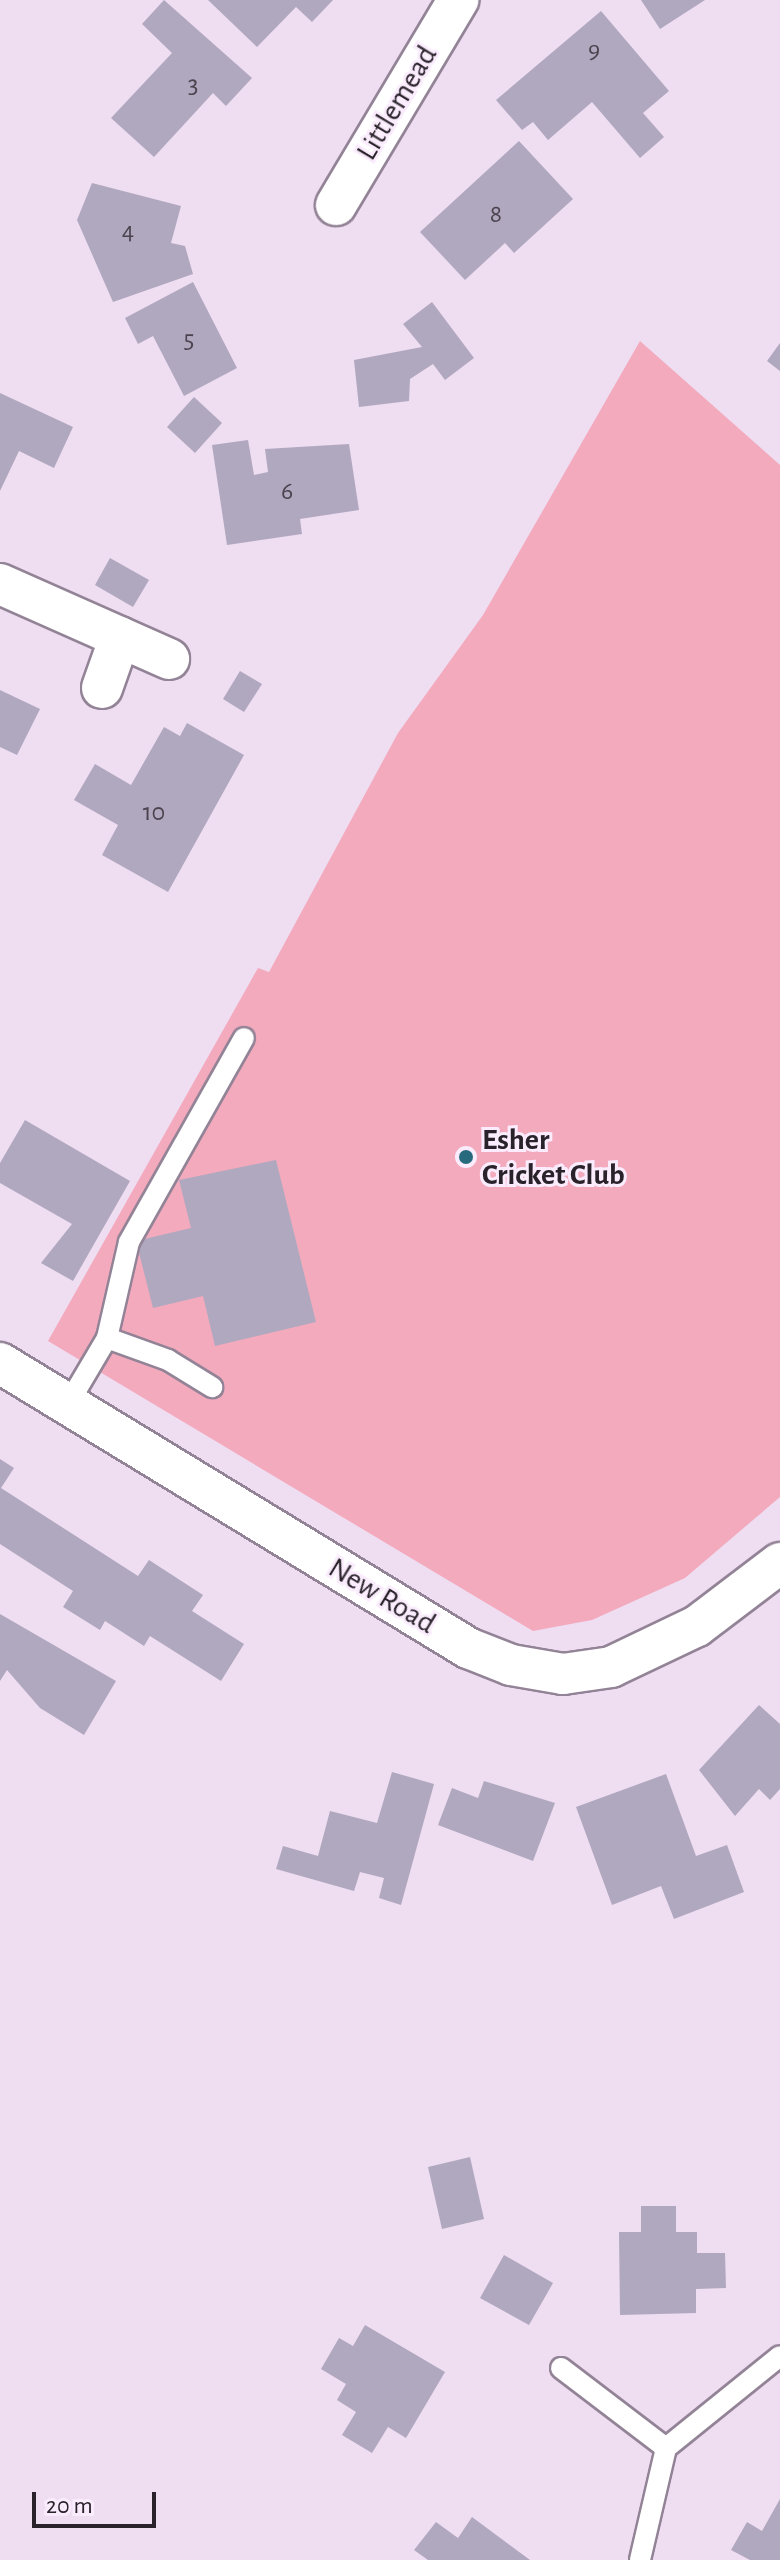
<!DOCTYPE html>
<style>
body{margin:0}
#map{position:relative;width:780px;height:2560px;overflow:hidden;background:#efddf2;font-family:"Alegreya Sans",sans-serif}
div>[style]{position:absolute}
.green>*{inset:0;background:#f3aabd}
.building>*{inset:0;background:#b0a8bf}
.roads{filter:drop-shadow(2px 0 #938396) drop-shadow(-2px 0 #938396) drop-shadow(0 2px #938396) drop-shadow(0 -2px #938396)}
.lane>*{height:20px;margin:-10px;padding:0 10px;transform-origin:10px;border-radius:10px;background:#fff}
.street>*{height:40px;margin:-20px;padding:0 20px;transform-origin:20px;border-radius:20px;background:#fff}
.dots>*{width:22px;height:22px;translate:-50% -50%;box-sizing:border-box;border:4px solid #faecfd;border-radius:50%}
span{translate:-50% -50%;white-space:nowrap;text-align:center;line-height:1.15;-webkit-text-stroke:6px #faecfd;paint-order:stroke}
.number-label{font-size:26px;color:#4b444f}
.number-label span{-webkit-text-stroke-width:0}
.street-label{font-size:30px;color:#29222a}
.poi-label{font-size:30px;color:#29222a;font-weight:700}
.left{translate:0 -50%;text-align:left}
.scale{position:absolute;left:32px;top:2492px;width:124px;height:36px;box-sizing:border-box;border:4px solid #29222a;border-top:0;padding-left:10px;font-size:24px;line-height:28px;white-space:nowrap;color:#29222a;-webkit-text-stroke:6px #faecfd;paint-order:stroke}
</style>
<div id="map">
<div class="green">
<i style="clip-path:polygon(640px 341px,780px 465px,780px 1497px,685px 1578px,592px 1620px,533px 1631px,48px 1341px,258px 968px,269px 972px,398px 733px,483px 615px)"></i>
</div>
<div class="building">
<i style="clip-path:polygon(164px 0,252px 78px,226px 106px,213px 93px,154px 157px,111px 118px,172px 53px,142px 24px)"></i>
<i style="clip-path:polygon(208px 0,333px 0,312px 22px,296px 7px,257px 47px)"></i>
<i style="clip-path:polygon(641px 0,705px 0,660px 29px)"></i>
<i style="clip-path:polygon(601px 11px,669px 91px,643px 113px,664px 137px,640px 158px,592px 102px,548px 140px,533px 122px,522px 130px,496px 100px)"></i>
<i style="clip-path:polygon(519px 141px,573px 199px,514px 253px,505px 243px,465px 280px,420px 232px)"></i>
<i style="clip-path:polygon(92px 183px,181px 206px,171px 243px,185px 246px,193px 274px,113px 302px,77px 220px)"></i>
<i style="clip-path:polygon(193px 282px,237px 368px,184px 396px,153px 336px,138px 344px,125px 318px)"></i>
<i style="clip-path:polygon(432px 302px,474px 358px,445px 380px,433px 364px,410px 379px,409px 401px,359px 407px,354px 360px,422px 347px,403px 324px)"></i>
<i style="clip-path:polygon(780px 343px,780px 371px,767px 361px)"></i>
<i style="clip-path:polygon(0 393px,73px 427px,54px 468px,19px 451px,0 491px)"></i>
<i style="clip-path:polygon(194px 397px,222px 423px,195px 453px,167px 427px)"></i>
<i style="clip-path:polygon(248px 440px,254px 475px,268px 472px,265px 449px,349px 444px,359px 510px,300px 519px,302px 534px,227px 545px,212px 445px)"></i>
<i style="clip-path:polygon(110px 558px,149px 580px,133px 607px,95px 585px)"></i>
<i style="clip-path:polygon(240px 671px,262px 684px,244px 712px,223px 699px)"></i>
<i style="clip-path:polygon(0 690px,40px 709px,17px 755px,0 747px)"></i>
<i style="clip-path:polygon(187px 723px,244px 755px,168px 892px,102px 855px,118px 825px,74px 800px,95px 764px,131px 785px,164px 727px,180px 736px)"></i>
<i style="clip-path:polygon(25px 1120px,130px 1181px,73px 1281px,41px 1263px,72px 1224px,0 1183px,0 1163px)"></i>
<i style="clip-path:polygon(276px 1160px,316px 1322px,215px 1346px,203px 1296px,153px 1308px,136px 1241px,191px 1228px,179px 1180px)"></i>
<i style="clip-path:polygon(0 1459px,14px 1468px,1px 1488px,138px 1576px,149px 1560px,203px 1595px,192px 1611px,244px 1644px,221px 1681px,150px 1636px,144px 1646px,105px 1621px,100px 1630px,63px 1607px,73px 1591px,0 1544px)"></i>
<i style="clip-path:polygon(0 1614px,116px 1681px,84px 1735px,40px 1708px,7px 1670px,0 1681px)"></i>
<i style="clip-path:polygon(759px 1705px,780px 1724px,780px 1789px,770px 1800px,759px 1789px,735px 1816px,699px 1770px)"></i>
<i style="clip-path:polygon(392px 1772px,434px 1784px,401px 1905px,379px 1898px,384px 1878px,360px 1872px,354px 1891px,276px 1869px,283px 1846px,318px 1856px,330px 1811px,377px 1823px)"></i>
<i style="clip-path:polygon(666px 1774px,696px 1856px,727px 1845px,744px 1892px,674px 1919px,661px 1886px,612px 1905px,576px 1807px)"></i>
<i style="clip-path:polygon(484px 1781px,555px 1803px,533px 1861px,438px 1825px,452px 1788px,478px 1798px)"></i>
<i style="clip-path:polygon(470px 2157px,484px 2219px,442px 2229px,428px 2167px)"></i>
<i style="clip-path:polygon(641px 2206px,676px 2206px,676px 2232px,697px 2232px,697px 2253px,725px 2253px,726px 2288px,696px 2289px,696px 2313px,620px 2315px,619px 2232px,641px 2232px)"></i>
<i style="clip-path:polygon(504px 2255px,553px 2283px,529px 2325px,480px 2298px)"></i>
<i style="clip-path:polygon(365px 2325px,445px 2372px,406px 2438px,388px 2427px,372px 2453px,342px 2435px,356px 2412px,337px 2400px,346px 2384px,321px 2369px,339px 2338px,353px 2346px)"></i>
<i style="clip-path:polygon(780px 2499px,780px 2560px,750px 2560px,731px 2550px,747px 2522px,762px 2531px)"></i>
<i style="clip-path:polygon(472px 2517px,530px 2560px,428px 2560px,414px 2550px,436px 2522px,458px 2538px)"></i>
</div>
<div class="roads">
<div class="lane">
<i style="left:107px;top:1338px;width:65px;rotate:19.8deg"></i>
<i style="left:168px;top:1360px;width:52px;rotate:31.5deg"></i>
<i style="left:68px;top:1404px;width:77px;rotate:-59.4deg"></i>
<i style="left:107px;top:1338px;width:98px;rotate:-77.1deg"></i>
<i style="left:129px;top:1242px;width:234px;rotate:-60.6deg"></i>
<i style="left:561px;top:2368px;width:132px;rotate:37.3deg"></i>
<i style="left:666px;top:2448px;width:115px;rotate:103.1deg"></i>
<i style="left:666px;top:2448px;width:146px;rotate:-38.9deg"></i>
</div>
<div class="street">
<i style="left:336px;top:205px;width:239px;rotate:-59.2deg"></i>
<i style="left:0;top:584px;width:185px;rotate:23.9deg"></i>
<i style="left:102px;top:688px;width:54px;rotate:-70.6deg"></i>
<i style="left:0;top:1363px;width:548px;rotate:31.34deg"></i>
<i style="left:468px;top:1648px;width:46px;rotate:21.6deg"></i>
<i style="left:511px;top:1665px;width:53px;rotate:9.8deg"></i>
<i style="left:563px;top:1674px;width:49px;rotate:-8.3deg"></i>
<i style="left:611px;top:1667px;width:95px;rotate:-25.5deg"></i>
<i style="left:697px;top:1626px;width:104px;rotate:-37.2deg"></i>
</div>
</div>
<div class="dots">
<i style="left:466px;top:1157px;background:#286a7d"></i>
</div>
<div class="number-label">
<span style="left:594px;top:51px">9</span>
<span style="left:193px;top:86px">3</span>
<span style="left:496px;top:215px">8</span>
<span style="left:128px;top:232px">4</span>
<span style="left:189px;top:340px">5</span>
<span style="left:287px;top:492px">6</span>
<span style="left:154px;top:813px">10</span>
</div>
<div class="street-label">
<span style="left:397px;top:103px;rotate:-59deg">Littlemead</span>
<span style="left:382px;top:1596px;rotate:31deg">New Road</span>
</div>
<div class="poi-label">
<span class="left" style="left:482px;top:1157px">Esher<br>Cricket Club</span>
</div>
<div class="scale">20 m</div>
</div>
